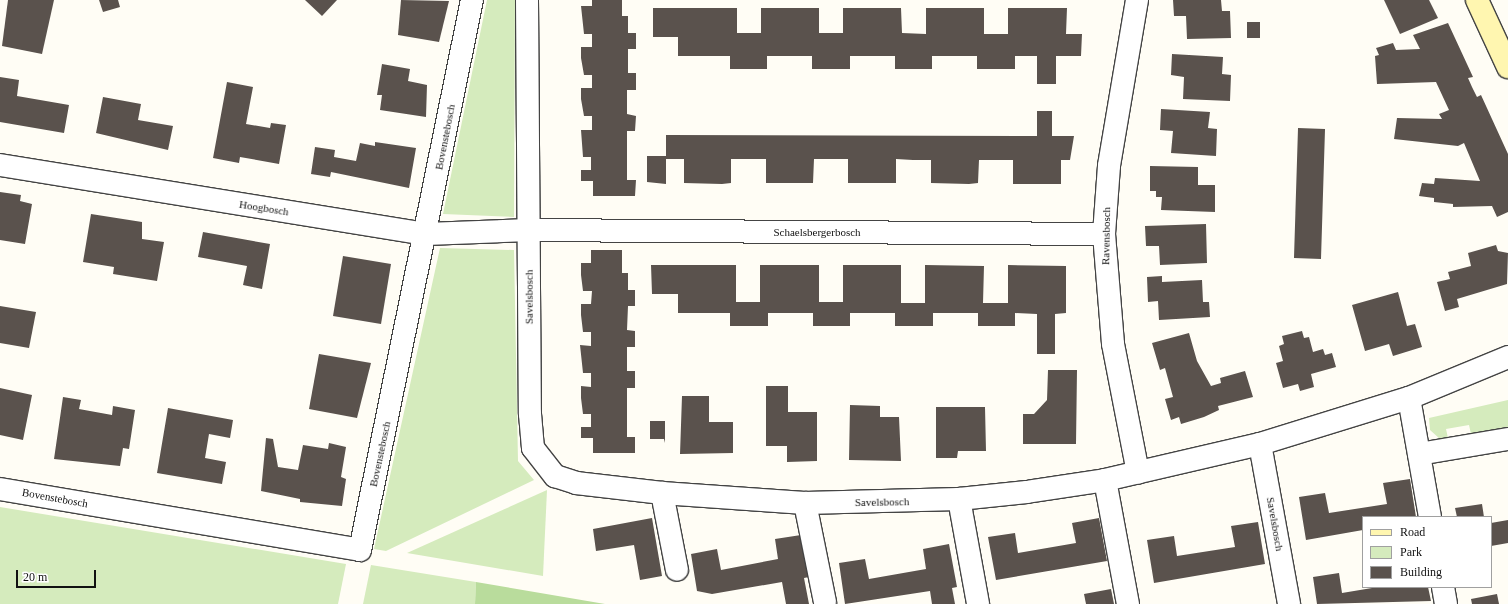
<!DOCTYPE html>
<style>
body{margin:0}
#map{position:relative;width:1508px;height:604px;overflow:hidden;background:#fffdf5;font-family:Georgia,serif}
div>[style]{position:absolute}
.green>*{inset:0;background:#d5ebbd}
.forest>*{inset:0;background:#b9dc9c}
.building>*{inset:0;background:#5a524d}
.roads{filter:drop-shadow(1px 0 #444) drop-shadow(-1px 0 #444) drop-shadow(0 1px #444) drop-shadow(0 -1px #444)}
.street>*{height:22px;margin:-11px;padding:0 11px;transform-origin:11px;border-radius:11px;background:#fff}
.secondary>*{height:22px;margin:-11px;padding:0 11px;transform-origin:11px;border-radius:11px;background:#fff6b0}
span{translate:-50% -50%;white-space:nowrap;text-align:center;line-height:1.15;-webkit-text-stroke:4px #fff;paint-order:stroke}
.street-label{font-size:11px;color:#111}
.legend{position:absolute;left:1362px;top:516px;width:130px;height:72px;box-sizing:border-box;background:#fff;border:1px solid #a0a0a0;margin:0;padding:5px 7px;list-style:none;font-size:12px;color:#111}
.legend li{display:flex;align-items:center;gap:8px;height:20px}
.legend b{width:20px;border:1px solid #a0a0a0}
.scale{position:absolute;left:16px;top:570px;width:80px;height:18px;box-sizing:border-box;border:2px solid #111;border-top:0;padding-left:5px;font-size:12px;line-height:14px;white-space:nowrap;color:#111;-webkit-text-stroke:3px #fff;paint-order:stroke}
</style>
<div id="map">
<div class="green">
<i style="clip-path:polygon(487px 0,515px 0,514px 217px,443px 214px)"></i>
<i style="clip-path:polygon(440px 248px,514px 250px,518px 461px,534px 480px,386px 551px,374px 549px)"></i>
<i style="clip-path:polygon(1508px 400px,1508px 428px,1471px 434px,1469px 425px,1446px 429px,1448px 438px,1440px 439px,1430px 430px,1429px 418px)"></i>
<i style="clip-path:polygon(547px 490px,543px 576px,407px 553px)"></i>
<i style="clip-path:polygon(0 507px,346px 564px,338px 604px,0 604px)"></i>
<i style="clip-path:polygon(371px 565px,476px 582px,475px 604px,363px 604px)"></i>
</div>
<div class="forest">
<i style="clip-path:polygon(476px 582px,605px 604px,475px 604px)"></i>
</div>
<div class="building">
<i style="clip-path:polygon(8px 0,54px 0,42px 54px,2px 46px)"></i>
<i style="clip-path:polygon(99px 0,118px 0,120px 7px,103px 12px)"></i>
<i style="clip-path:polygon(305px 0,337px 0,322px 16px)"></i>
<i style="clip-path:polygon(401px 0,449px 1px,439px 42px,398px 35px)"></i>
<i style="clip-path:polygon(592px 0,622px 0,622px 16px,628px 16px,628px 33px,636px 33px,636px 49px,628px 49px,628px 73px,636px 73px,636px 90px,627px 90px,627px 114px,636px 116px,635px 131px,627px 131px,627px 180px,636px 180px,635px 196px,593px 196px,593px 181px,581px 181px,581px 170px,591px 170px,591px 157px,583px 157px,581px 130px,592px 130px,592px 116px,584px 116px,581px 99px,581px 88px,592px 88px,592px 75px,584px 75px,581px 58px,581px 47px,592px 47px,592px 34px,584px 34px,581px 6px,592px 6px)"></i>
<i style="clip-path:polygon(1173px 0,1221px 0,1222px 11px,1230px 11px,1231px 38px,1187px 39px,1186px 16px,1174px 16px)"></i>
<i style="clip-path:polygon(1384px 0,1429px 0,1438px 18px,1400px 34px)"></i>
<i style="clip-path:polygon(653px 8px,737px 8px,737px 33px,761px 33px,761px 8px,819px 8px,819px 33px,843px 33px,843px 8px,901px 8px,902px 33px,926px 34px,926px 8px,984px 8px,984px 34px,1008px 34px,1008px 8px,1067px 8px,1066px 34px,1082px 34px,1081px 56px,1056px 56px,1056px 84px,1037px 84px,1037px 56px,1015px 56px,1015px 69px,977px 69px,977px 56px,932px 56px,932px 69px,895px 69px,895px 56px,850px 56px,850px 69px,812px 69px,812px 56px,767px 56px,767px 69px,730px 69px,730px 56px,678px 56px,678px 37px,653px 37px)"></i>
<i style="clip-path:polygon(1247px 22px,1260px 22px,1260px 38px,1247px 38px)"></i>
<i style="clip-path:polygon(1448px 23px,1473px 77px,1468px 78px,1472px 87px,1477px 97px,1481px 95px,1508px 154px,1508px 212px,1497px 217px,1492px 206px,1453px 207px,1453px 204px,1434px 202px,1434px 198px,1419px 196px,1422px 183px,1434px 184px,1435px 178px,1480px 181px,1464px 143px,1458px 146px,1394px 139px,1397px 118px,1442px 119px,1439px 114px,1449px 110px,1436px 82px,1377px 84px,1375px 56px,1379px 55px,1376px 48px,1393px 43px,1396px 50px,1420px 49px,1413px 35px)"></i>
<i style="clip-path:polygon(1172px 54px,1223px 57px,1222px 74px,1231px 75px,1230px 101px,1183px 99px,1184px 77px,1171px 75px)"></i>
<i style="clip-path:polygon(382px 64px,410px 69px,408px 81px,427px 85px,426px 117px,380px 110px,382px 95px,377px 95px)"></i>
<i style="clip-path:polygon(0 77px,19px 80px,17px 96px,69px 105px,64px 133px,0 122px)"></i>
<i style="clip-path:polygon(227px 82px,253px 87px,246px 124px,270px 128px,271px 123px,286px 125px,279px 164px,240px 157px,239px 163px,213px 158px)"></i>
<i style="clip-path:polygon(103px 97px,141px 104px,138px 120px,173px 126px,168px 150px,96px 133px)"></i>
<i style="clip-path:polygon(1161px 109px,1210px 112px,1208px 128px,1217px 129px,1216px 156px,1171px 153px,1173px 131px,1160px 130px)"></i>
<i style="clip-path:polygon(1037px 111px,1052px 111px,1052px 136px,1074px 136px,1070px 160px,1061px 160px,1061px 184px,1013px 184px,1013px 160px,979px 160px,978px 183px,969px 184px,931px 183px,931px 160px,913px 160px,896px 159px,896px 183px,848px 183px,848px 159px,814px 159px,813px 183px,766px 183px,766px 159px,731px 159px,731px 183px,722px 184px,684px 183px,684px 159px,666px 159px,666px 184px,647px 182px,647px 156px,666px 156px,666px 135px,1037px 136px)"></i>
<i style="clip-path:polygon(1298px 128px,1325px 129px,1321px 259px,1294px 258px)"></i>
<i style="clip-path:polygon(375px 142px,416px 148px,409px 188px,331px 172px,330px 177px,311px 174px,315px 147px,335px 150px,334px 157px,356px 161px,360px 143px,375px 146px)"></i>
<i style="clip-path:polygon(1150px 166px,1198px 167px,1198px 185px,1215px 185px,1215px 212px,1161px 210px,1162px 197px,1156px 197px,1156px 191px,1150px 191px)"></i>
<i style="clip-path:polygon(0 192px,21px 195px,20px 201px,32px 204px,25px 244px,0 240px)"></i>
<i style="clip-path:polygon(91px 214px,142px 222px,142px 239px,164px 242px,157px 281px,113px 274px,114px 267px,83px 262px)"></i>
<i style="clip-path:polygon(1206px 224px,1207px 263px,1160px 265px,1159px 246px,1146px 246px,1145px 226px)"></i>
<i style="clip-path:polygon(203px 232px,270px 244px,262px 289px,243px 285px,247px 266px,198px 257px)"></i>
<i style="clip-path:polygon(1496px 245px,1498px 251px,1508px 253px,1507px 284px,1457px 299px,1459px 307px,1445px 311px,1437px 282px,1450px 279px,1448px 272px,1471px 266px,1468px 253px)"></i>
<i style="clip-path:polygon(591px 250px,622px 250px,622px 273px,628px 273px,628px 290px,635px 290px,635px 306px,628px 306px,627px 330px,635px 331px,635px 347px,627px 347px,627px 371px,635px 371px,635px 388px,627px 388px,627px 437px,635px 437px,635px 453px,593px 453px,593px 438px,581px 438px,581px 427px,591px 427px,591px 414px,583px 414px,581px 398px,581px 386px,591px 387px,591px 373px,583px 373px,580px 345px,591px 346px,591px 332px,583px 332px,581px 315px,581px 304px,591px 304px,592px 291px,583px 291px,581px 275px,581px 263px,591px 263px)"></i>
<i style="clip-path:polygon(343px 256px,391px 264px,381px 324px,333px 316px)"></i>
<i style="clip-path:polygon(651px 265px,736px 265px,736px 302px,760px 302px,760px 265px,819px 265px,819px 302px,843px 302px,843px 265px,901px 265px,901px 303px,925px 303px,925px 265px,984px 266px,983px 303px,1008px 303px,1008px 265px,1066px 266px,1066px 313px,1055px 314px,1055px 354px,1037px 354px,1037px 314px,1015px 313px,1015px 326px,978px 326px,978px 313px,933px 313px,933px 326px,895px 326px,895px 313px,850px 313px,850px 326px,813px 326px,813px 313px,768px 313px,768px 326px,730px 326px,730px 313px,678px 313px,678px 294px,652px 294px)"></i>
<i style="clip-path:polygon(1162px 276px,1162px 282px,1202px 280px,1203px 302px,1209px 302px,1210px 317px,1159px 320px,1158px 301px,1148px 302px,1147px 277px)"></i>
<i style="clip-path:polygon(1398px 292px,1407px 326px,1415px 324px,1422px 347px,1393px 356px,1389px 344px,1365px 351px,1352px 305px)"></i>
<i style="clip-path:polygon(0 306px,36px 312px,29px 348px,0 343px)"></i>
<i style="clip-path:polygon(1302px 331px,1304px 338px,1309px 337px,1313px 352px,1323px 349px,1325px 355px,1332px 353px,1336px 367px,1311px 374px,1314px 387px,1300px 391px,1298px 384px,1283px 388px,1276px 363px,1283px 361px,1279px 346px,1284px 344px,1282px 336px)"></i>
<i style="clip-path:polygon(1189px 333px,1197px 361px,1211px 386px,1221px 383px,1220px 378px,1245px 371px,1253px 397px,1218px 406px,1219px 410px,1204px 417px,1181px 424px,1179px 417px,1171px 420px,1165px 399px,1173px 397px,1165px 368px,1160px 370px,1152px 343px)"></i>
<i style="clip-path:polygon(319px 354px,371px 363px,357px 418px,309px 409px)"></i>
<i style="clip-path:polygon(1048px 370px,1077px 370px,1076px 444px,1023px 444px,1023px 414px,1034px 414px,1047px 400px)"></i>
<i style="clip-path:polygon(766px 386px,788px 386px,788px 412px,817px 412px,817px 461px,787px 462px,787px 446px,766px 446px)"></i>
<i style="clip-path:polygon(0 388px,32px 395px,23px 440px,0 435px)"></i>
<i style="clip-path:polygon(682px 396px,709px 396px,709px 422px,733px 422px,733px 453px,680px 454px)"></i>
<i style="clip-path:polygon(63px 397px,81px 400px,79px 409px,112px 415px,113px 406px,135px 410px,129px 449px,123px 448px,120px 466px,54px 459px)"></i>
<i style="clip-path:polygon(850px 405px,880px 406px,880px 417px,899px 417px,901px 461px,849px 460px)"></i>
<i style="clip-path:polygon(936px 407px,985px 407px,986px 451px,958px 451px,957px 458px,936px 458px)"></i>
<i style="clip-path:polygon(168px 408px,233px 420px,230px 438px,209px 434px,205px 458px,226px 462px,222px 484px,157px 473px)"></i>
<i style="clip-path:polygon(650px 421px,665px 421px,665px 443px,664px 439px,650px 439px)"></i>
<i style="clip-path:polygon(266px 438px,273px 439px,278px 467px,298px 470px,303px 445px,328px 449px,329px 443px,346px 447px,341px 477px,346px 479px,342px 506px,300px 502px,300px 499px,261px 491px)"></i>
<i style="clip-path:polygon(1410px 479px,1416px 517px,1363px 517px,1363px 530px,1306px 540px,1299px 497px,1325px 493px,1329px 513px,1387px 504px,1383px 483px)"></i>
<i style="clip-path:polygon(1482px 504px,1484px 517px,1457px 517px,1455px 508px)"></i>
<i style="clip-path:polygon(652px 518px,662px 576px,640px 580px,634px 545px,596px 551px,593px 529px)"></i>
<i style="clip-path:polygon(1099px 518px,1107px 561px,996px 580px,988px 537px,1015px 533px,1018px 553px,1076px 543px,1072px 523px)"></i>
<i style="clip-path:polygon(1508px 520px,1508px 543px,1491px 546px,1491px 523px)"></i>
<i style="clip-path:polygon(1258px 522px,1265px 564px,1154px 583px,1147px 540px,1174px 536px,1177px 556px,1235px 547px,1231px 526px)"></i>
<i style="clip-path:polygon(801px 535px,809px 577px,804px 578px,809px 604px,786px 604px,782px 582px,712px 594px,697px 591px,691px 554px,717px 549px,721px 570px,778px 559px,775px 539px)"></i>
<i style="clip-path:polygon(949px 544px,957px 587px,952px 588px,955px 604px,932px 604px,930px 591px,845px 604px,839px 563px,865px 559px,869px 579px,926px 569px,923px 549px)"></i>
<i style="clip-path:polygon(1339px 573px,1342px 593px,1378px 587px,1428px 587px,1431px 601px,1317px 604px,1313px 577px)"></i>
<i style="clip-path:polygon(1111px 589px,1114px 604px,1086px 604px,1084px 594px)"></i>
<i style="clip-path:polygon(1497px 594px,1499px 604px,1472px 604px,1471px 599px)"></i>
</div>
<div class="roads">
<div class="street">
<i style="left:527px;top:0;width:414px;rotate:89.6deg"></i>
<i style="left:530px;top:414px;width:34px;rotate:85deg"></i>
<i style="left:533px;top:448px;width:36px;rotate:52deg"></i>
<i style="left:555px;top:476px;width:22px;rotate:18deg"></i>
<i style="left:576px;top:483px;width:87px;rotate:6.6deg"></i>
<i style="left:662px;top:493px;width:143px;rotate:4deg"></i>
<i style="left:805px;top:503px;width:154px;rotate:-1.5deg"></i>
<i style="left:959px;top:499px;width:68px;rotate:-5.9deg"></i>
<i style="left:1027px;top:492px;width:79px;rotate:-8.7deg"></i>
<i style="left:1105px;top:480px;width:159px;rotate:-13.1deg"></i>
<i style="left:1260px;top:444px;width:156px;rotate:-17.2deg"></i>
<i style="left:1409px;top:398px;width:107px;rotate:-22.5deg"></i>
<i style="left:1137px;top:0;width:168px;rotate:99.6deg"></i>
<i style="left:1109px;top:166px;width:68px;rotate:94.2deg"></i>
<i style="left:1104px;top:234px;width:110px;rotate:85.3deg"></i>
<i style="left:1113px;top:344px;width:131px;rotate:79deg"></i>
<i style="left:0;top:165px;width:432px;rotate:9.2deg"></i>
<i style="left:426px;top:234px;width:103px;rotate:-2.2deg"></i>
<i style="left:529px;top:230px;width:575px;rotate:0.4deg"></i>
<i style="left:1409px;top:398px;width:121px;rotate:80deg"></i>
<i style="left:1260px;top:444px;width:163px;rotate:79.7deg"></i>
<i style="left:1419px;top:454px;width:90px;rotate:-9.6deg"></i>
<i style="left:1105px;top:480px;width:126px;rotate:79.5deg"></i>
<i style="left:0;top:489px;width:365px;rotate:9.6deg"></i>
<i style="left:360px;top:550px;width:561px;rotate:-78.49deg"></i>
<i style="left:662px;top:493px;width:78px;rotate:79deg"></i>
<i style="left:959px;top:499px;width:107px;rotate:79.7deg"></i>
<i style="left:805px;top:503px;width:101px;rotate:78.6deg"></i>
<i style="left:1443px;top:587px;width:17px;rotate:80deg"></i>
</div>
<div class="secondary">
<i style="left:1477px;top:0;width:74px;rotate:65.2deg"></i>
</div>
</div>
<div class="street-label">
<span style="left:445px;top:137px;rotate:-79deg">Bovenstebosch</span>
<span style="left:264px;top:208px;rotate:9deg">Hoogbosch</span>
<span style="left:817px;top:232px">Schaelsbergerbosch</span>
<span style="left:1106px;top:236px;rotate:-89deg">Ravensbosch</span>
<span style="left:529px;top:297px;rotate:-90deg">Savelsbosch</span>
<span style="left:380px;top:454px;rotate:-78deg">Bovenstebosch</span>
<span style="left:55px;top:498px;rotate:10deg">Bovenstebosch</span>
<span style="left:882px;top:502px;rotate:-1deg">Savelsbosch</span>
<span style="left:1275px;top:524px;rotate:80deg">Savelsbosch</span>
</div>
<ul class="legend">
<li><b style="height:5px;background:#fff6b0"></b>Road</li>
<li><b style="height:11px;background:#d5ebbd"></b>Park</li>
<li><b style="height:11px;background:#5a524d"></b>Building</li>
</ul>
<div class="scale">20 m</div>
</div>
